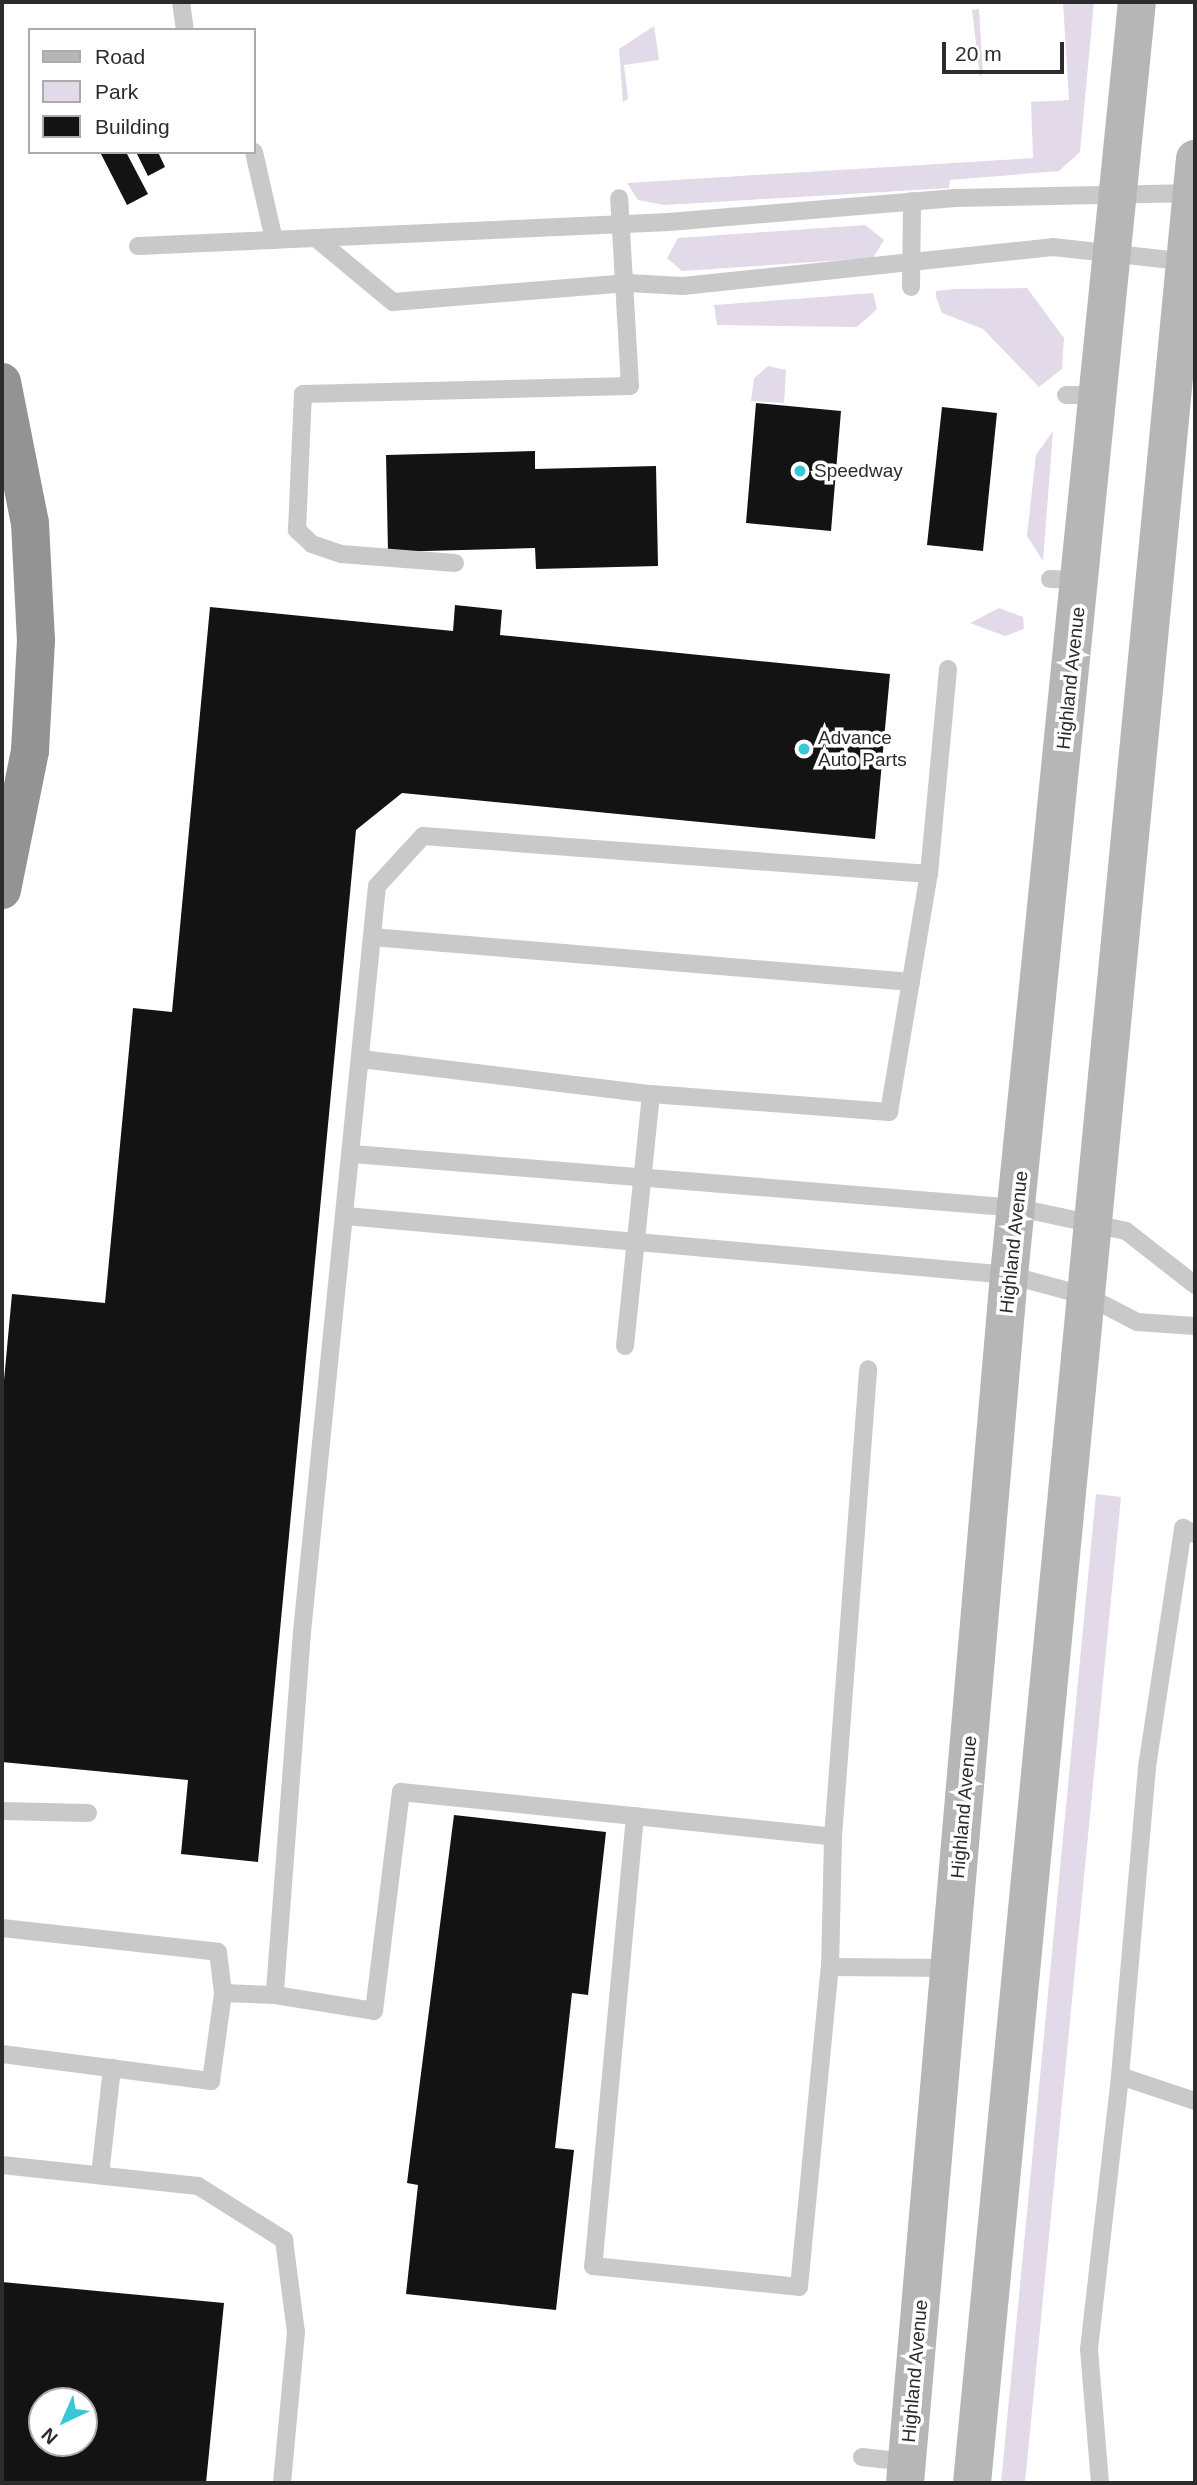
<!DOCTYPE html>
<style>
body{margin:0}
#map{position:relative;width:1197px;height:2485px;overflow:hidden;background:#fff;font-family:Helvetica,sans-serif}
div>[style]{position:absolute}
.green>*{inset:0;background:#e3dae9}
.building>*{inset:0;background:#131313}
.service>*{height:18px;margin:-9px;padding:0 9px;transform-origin:9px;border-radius:9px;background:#c9c9c9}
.secondary>*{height:38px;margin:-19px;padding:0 19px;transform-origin:19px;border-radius:19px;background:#b6b6b6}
.motorway>*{height:38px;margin:-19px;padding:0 19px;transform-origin:19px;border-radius:19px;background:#939393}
.dots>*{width:19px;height:19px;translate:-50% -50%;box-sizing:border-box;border:4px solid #fff;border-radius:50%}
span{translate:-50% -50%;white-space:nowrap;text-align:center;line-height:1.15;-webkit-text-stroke:7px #fff;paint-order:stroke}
.poi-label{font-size:19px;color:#2c2c2c}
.left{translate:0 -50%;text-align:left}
.street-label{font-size:19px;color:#2c2c2c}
.frame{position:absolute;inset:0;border:4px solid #2c2c2c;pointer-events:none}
.legend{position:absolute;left:28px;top:28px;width:228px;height:126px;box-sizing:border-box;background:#fff;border:2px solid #ababab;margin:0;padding:9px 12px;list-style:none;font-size:21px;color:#2c2c2c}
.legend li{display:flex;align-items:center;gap:14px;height:35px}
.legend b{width:35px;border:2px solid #ababab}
.north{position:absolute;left:28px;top:2387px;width:70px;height:70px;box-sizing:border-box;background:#fff;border:2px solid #ababab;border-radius:50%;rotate:224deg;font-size:19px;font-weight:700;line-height:28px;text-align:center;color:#2c2c2c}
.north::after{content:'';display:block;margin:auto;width:24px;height:32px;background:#38c7d9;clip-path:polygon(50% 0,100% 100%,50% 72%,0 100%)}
.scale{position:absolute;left:942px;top:42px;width:122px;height:32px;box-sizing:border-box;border:4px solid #2c2c2c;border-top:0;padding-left:9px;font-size:21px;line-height:24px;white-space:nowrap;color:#2c2c2c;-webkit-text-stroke:5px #fff;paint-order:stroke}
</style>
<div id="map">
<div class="green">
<i style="clip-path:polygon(1063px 2px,1094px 2px,1080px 152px,1059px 171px,950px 180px,949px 188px,664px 205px,638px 200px,627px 183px,1033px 158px,1031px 102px,1069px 100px)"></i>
<i style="clip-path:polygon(979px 9px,983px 73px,980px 77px,972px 10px)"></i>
<i style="clip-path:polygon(654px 26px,659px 60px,624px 65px,628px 99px,623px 102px,619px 49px)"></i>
<i style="clip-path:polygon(865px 225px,884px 240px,873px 258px,682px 271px,667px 258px,678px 238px)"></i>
<i style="clip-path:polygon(1027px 288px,1064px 338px,1062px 369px,1039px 387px,983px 329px,942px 313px,936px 297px,936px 291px,955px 289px)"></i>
<i style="clip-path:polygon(873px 293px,877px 309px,857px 327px,717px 325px,714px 305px)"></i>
<i style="clip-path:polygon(768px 366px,786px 370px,784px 403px,751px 401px,754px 378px)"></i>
<i style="clip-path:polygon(1053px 431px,1043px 561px,1027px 536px,1036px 455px)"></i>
<i style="clip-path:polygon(999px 608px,1023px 617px,1024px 629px,1005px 636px,970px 623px)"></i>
<i style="clip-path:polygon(1096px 1494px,1121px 1497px,1025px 2483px,1001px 2483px)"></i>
</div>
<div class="building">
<i style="clip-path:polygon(100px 152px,126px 152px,148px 194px,127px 205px)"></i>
<i style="clip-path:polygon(136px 152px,158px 152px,165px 167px,148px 176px)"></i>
<i style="clip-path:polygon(756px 403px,841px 411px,831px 531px,746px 523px)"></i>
<i style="clip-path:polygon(942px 407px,997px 413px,983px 551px,927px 545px)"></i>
<i style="clip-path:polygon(535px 451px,535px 469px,656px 466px,658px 566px,536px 569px,535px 548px,388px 552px,386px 455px)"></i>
<i style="clip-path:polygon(455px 605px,502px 610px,500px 635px,890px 674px,875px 839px,402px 793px,356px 830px,258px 1862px,181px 1854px,188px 1780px,2px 1762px,2px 1402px,12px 1294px,105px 1303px,133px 1008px,172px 1012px,210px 607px,453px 631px)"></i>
<i style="clip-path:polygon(454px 1815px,606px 1832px,588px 1995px,572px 1993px,555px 2148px,574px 2150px,556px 2310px,406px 2294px,418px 2185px,407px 2183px)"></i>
<i style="clip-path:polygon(evenodd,2px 2282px,224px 2303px,206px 2483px,2px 2483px,2px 2282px,42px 2401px,84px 2401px,84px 2443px,42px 2443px,42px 2401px)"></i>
</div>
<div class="service">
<i style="left:181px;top:2px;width:28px;rotate:82deg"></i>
<i style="left:254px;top:152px;width:90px;rotate:77.2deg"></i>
<i style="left:317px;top:239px;width:99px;rotate:39.7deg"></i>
<i style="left:393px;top:302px;width:236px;rotate:-4.6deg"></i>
<i style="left:628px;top:283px;width:55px;rotate:3.1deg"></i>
<i style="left:683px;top:286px;width:372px;rotate:-6deg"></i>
<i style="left:1053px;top:247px;width:136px;rotate:6.3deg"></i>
<i style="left:138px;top:246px;width:532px;rotate:-2.59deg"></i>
<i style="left:669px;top:222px;width:287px;rotate:-4.8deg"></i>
<i style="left:955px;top:198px;width:240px;rotate:-1.2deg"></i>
<i style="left:911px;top:287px;width:86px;rotate:-89.3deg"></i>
<i style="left:1066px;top:395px;width:32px"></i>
<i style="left:455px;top:563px;width:114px;rotate:-175.5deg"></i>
<i style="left:341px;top:554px;width:31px;rotate:-161deg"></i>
<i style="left:312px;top:544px;width:21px;rotate:-137deg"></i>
<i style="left:297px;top:530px;width:136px;rotate:-87.5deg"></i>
<i style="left:303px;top:394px;width:327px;rotate:-1.4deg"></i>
<i style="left:630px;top:386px;width:188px;rotate:-93.3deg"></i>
<i style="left:1050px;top:579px;width:30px;rotate:2deg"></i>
<i style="left:929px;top:874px;width:206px;rotate:-84.7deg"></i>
<i style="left:372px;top:937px;width:541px;rotate:4.77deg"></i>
<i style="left:361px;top:1059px;width:292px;rotate:6.9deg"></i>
<i style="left:353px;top:1154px;width:668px;rotate:4.64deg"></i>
<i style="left:1019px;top:1208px;width:109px;rotate:12.1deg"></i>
<i style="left:1126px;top:1231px;width:88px;rotate:38deg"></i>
<i style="left:346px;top:1216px;width:666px;rotate:5.09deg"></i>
<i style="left:1009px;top:1275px;width:81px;rotate:15.1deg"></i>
<i style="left:1087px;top:1296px;width:56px;rotate:27.5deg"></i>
<i style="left:1137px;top:1322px;width:58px;rotate:3.9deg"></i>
<i style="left:625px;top:1346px;width:253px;rotate:-84.1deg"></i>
<i style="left:651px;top:1094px;width:239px;rotate:4.3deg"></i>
<i style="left:889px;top:1112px;width:241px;rotate:-80.5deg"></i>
<i style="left:929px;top:874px;width:507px;rotate:-175.71deg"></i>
<i style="left:423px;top:836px;width:68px;rotate:132.6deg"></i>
<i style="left:377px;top:886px;width:750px;rotate:95.74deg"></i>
<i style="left:302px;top:1632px;width:364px;rotate:94.3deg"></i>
<i style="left:275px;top:1995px;width:100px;rotate:9.2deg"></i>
<i style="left:374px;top:2011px;width:221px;rotate:-83deg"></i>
<i style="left:401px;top:1792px;width:434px;rotate:5.9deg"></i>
<i style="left:833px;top:1837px;width:130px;rotate:91.3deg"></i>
<i style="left:830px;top:1967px;width:120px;rotate:0.5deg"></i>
<i style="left:2px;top:1811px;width:86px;rotate:1.3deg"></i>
<i style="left:635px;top:1816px;width:452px;rotate:95.3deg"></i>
<i style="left:593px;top:2266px;width:207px;rotate:5.8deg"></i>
<i style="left:799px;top:2287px;width:321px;rotate:-84.5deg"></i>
<i style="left:833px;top:1837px;width:469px;rotate:-85.7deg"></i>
<i style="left:2px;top:1928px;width:217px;rotate:6.3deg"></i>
<i style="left:218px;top:1952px;width:41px;rotate:83deg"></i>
<i style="left:2px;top:2054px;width:211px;rotate:7.4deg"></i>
<i style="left:211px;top:2081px;width:89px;rotate:-82.2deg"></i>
<i style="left:223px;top:1993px;width:52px;rotate:2.2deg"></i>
<i style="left:1120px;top:2076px;width:310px;rotate:-85deg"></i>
<i style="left:1147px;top:1767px;width:242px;rotate:-81.4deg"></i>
<i style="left:1183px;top:1528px;width:13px;rotate:27deg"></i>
<i style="left:2px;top:2165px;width:197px;rotate:6.1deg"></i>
<i style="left:198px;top:2186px;width:102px;rotate:32.1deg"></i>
<i style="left:284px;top:2240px;width:93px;rotate:82.6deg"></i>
<i style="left:296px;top:2332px;width:152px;rotate:95.3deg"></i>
<i style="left:100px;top:2175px;width:108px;rotate:-83.6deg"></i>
<i style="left:862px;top:2457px;width:45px;rotate:6.3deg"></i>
<i style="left:1100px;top:2483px;width:134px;rotate:-94.7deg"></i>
<i style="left:1089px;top:2349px;width:275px;rotate:-83.5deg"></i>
<i style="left:1120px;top:2076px;width:79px;rotate:18.4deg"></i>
</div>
<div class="secondary">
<i style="left:905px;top:2483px;width:1212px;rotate:-85.08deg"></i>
<i style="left:1009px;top:1275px;width:1279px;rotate:-84.26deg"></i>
<i style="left:972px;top:2483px;width:2335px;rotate:-84.52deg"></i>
</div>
<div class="motorway">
<i style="left:2px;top:382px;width:144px;rotate:78.8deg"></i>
<i style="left:30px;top:523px;width:117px;rotate:87.1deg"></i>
<i style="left:36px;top:640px;width:111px;rotate:93.1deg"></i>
<i style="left:30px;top:751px;width:142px;rotate:101.4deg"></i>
</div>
<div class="dots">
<i style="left:800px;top:471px;background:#38c7d9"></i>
<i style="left:804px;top:749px;background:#38c7d9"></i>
</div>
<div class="poi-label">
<span class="left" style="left:814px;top:471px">Speedway</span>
<span class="left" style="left:818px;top:749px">Advance<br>Auto Parts</span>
</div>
<div class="street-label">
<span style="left:1071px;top:678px;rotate:-84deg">Highland Avenue</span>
<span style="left:1014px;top:1242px;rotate:-84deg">Highland Avenue</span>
<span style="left:964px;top:1807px;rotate:-85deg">Highland Avenue</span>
<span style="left:915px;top:2371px;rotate:-85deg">Highland Avenue</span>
</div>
<div class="frame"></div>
<ul class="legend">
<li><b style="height:9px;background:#b6b6b6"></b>Road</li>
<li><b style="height:19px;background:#e3dae9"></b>Park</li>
<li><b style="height:19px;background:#131313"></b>Building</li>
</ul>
<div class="north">N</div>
<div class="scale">20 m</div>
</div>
